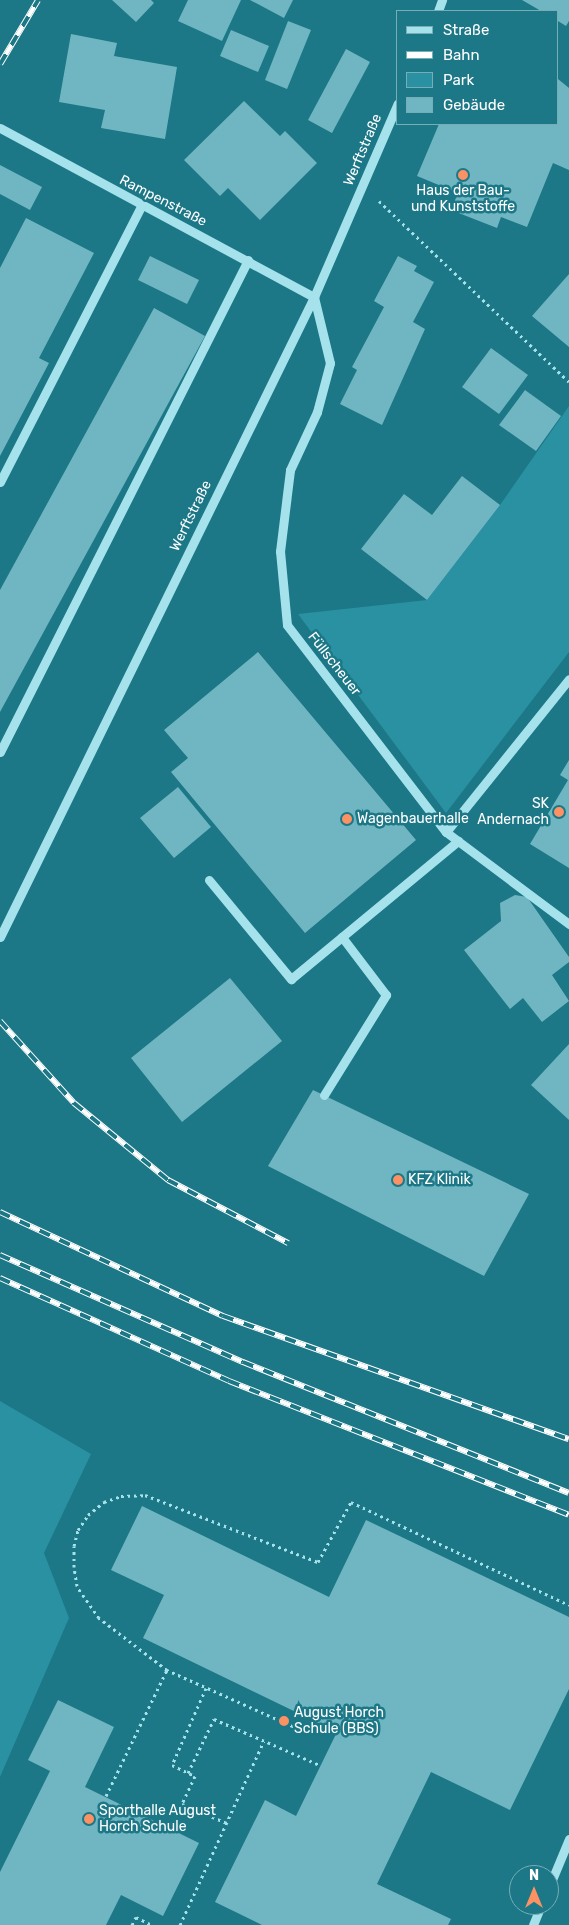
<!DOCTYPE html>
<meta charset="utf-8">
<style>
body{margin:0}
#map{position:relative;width:569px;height:1925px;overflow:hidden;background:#1c7787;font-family:Rubik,sans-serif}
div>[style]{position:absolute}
.green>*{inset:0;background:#2991a2}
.building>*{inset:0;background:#70b6c2}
.path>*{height:3px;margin-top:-1.5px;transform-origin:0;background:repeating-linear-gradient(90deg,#a5e2eb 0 2.5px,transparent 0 6.5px)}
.minor>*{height:9px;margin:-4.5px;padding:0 4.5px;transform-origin:4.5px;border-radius:4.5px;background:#a5e2eb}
.rail>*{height:5.5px;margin-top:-2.75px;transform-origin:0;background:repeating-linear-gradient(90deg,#1c7787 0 11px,#fff 0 22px);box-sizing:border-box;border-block:1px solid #fff}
.dots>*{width:14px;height:14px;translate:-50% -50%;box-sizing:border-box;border:2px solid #1c7787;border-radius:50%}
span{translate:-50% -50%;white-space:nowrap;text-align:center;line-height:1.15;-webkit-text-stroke:5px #1c7787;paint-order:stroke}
.street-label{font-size:14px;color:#fff}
.poi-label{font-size:14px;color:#fff}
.right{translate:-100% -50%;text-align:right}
.left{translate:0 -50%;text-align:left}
.legend{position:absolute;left:396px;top:10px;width:162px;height:115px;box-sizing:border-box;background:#1c7787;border:1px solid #77adb7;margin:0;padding:6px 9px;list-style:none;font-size:15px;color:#fff}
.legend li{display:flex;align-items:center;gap:10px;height:25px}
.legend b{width:25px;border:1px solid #77adb7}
.north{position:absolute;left:509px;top:1865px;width:50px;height:50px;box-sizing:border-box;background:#1c7787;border:1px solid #77adb7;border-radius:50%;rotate:0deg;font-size:14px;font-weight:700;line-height:20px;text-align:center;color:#fff}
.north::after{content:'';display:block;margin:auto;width:18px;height:22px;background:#fc9163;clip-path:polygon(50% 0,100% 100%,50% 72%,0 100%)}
</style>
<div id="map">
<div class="green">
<i style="clip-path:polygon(569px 406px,569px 652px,446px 813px,298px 614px,427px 600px,500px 505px)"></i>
<i style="clip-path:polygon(0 1401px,91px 1454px,44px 1553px,69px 1618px,0 1777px)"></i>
</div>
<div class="building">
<i style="clip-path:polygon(112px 0,151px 0,154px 3px,136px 22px)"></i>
<i style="clip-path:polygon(188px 0,241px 0,222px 41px,178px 21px)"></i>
<i style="clip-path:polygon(250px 0,293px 0,284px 18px)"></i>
<i style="clip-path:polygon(522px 0,569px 0,569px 21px,566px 26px,558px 21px,558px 11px,541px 11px)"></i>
<i style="clip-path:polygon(288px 21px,311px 30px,287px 89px,265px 80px)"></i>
<i style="clip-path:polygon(231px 30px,269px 46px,258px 72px,220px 56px)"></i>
<i style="clip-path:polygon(71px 34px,117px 43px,114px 56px,177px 67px,165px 139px,101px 128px,105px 110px,59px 102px)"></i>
<i style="clip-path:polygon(346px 49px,370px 62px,332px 133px,308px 120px)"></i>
<i style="clip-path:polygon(558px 79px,569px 88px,569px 170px,553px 163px,527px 227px,501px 217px,497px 228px,451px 210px,458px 193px,417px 176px,439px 124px,558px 124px)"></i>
<i style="clip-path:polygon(244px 101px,280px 136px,285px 131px,317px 163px,260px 220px,228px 188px,220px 196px,184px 160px)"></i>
<i style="clip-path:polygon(0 165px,42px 187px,30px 210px,0 194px)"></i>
<i style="clip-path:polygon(26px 218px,94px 253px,39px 358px,49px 363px,0 456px,0 268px)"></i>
<i style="clip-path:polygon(150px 256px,199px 280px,187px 304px,138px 280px)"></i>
<i style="clip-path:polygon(398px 256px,417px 266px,414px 271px,434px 282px,413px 322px,425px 329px,382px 425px,340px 404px,357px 370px,352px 367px,384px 307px,374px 301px)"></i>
<i style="clip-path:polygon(569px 274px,569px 347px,532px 316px)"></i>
<i style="clip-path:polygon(154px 308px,205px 336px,0 712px,0 590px)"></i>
<i style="clip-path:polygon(491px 348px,528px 375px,499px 414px,462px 387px)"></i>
<i style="clip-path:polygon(525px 390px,561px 416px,536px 451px,499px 425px)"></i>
<i style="clip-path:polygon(462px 476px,500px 505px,427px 600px,361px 549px,404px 494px,432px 515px)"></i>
<i style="clip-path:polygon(258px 652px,416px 840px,305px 933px,171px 772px,188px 758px,164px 730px)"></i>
<i style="clip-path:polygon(569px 760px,569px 868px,530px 844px,568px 780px,560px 775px)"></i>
<i style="clip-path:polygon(178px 787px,211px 827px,174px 858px,140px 818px)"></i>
<i style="clip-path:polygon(515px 895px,527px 897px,569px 957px,569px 962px,552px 975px,569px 1001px,542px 1022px,523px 998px,510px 1009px,464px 950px,501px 921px,500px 903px)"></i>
<i style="clip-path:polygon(230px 978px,282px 1041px,182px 1122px,131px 1058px)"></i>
<i style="clip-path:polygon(569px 1044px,569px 1120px,531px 1085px)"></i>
<i style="clip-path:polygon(313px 1090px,529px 1194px,484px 1276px,268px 1166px)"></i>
<i style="clip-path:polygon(142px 1506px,329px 1597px,366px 1520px,569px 1617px,569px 1689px,510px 1810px,431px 1772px,377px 1884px,451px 1919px,448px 1925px,262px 1925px,215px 1902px,265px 1800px,296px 1816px,337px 1732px,143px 1638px,164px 1595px,111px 1570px)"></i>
<i style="clip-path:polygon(58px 1700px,114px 1727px,85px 1787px,199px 1843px,163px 1916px,121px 1895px,106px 1925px,0 1925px,0 1872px,50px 1771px,28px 1760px)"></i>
</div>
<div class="path">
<i style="left:379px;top:201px;width:262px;rotate:43.6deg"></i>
<i style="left:206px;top:1688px;width:84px;rotate:113.8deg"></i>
<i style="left:172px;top:1765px;width:25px;rotate:26deg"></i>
<i style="left:195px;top:1776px;width:31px;rotate:115deg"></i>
<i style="left:182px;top:1804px;width:49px;rotate:22.9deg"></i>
<i style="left:299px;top:1729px;width:145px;rotate:-155.9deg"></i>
<i style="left:167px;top:1670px;width:86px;rotate:-142.6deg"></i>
<i style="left:99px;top:1618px;width:39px;rotate:-125deg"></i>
<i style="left:77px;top:1586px;width:19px;rotate:-99deg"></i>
<i style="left:74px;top:1567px;width:21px;rotate:-90deg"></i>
<i style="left:74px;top:1546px;width:16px;rotate:-76deg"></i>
<i style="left:78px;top:1530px;width:18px;rotate:-56deg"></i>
<i style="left:88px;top:1515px;width:21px;rotate:-39deg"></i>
<i style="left:104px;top:1502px;width:18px;rotate:-19deg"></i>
<i style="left:121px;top:1496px;width:24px;rotate:-2deg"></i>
<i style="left:145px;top:1495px;width:186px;rotate:21.2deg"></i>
<i style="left:318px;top:1562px;width:68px;rotate:-61.2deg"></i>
<i style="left:351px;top:1502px;width:241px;rotate:25.3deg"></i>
<i style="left:188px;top:1773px;width:60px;rotate:-64.3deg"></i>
<i style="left:214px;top:1719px;width:116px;rotate:23.5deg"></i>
<i style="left:106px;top:1796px;width:140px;rotate:-64.2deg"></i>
<i style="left:132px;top:1925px;width:9px;rotate:-63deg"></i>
<i style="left:136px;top:1917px;width:18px;rotate:27deg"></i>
<i style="left:180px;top:1925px;width:202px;rotate:-65.5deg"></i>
</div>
<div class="minor">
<i style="left:438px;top:11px;width:12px;rotate:-70deg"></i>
<i style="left:0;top:128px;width:357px;rotate:28.3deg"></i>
<i style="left:314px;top:297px;width:68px;rotate:76.4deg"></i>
<i style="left:330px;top:363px;width:51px;rotate:104.9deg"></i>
<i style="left:317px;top:412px;width:64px;rotate:115deg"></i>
<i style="left:290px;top:470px;width:82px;rotate:97deg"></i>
<i style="left:280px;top:551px;width:74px;rotate:84.6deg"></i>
<i style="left:287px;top:625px;width:261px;rotate:52.5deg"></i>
<i style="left:446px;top:832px;width:154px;rotate:36.8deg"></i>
<i style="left:0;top:482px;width:311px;rotate:-62.9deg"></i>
<i style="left:0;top:752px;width:551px;rotate:-63.25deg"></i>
<i style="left:446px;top:832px;width:196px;rotate:-51.2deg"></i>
<i style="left:209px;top:880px;width:129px;rotate:50.4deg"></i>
<i style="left:291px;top:979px;width:217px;rotate:-39.6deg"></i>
<i style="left:0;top:937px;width:713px;rotate:-63.87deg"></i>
<i style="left:314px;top:297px;width:211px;rotate:-66.6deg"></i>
<i style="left:324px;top:1095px;width:118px;rotate:-58.2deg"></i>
<i style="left:386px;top:995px;width:73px;rotate:-127.2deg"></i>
<i style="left:549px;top:1887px;width:52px;rotate:-67.4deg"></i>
<i style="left:533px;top:1925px;width:22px;rotate:-68deg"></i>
</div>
<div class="rail">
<i style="left:0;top:64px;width:74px;rotate:-59.3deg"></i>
<i style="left:0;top:1021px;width:110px;rotate:47.9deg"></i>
<i style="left:74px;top:1103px;width:122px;rotate:39.3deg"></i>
<i style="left:168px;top:1180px;width:136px;rotate:27.7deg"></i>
<i style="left:0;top:1212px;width:246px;rotate:25deg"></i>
<i style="left:223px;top:1316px;width:367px;rotate:19.6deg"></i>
<i style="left:0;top:1255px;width:266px;rotate:23.8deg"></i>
<i style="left:243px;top:1362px;width:351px;rotate:21.9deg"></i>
<i style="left:0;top:1278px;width:251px;rotate:24.2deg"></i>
<i style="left:229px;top:1381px;width:365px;rotate:21.5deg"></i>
</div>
<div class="dots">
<i style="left:463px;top:175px;background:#fc9163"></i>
<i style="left:559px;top:812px;background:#fc9163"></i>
<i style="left:347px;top:819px;background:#fc9163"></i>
<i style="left:398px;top:1180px;background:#fc9163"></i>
<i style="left:284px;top:1721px;background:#fc9163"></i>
<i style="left:89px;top:1819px;background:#fc9163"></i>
</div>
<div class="street-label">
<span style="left:363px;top:150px;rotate:-67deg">Werftstraße</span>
<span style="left:163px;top:201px;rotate:27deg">Rampenstraße</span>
<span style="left:191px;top:516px;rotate:-64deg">Werftstraße</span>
<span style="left:334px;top:664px;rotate:52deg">Füllscheuer</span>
</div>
<div class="poi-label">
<span style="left:463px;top:199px">Haus der Bau-<br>und Kunststoffe</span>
<span class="right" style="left:549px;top:812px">SK<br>Andernach</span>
<span class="left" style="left:357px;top:819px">Wagenbauerhalle</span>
<span class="left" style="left:408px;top:1180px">KFZ Klinik</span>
<span class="left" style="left:294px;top:1721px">August Horch<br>Schule (BBS)</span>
<span class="left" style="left:99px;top:1819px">Sporthalle August<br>Horch Schule</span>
</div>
<ul class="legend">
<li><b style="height:6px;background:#a5e2eb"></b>Straße</li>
<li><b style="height:6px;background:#fff"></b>Bahn</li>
<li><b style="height:14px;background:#2991a2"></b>Park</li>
<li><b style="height:14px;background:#70b6c2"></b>Gebäude</li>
</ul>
<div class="north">N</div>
</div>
